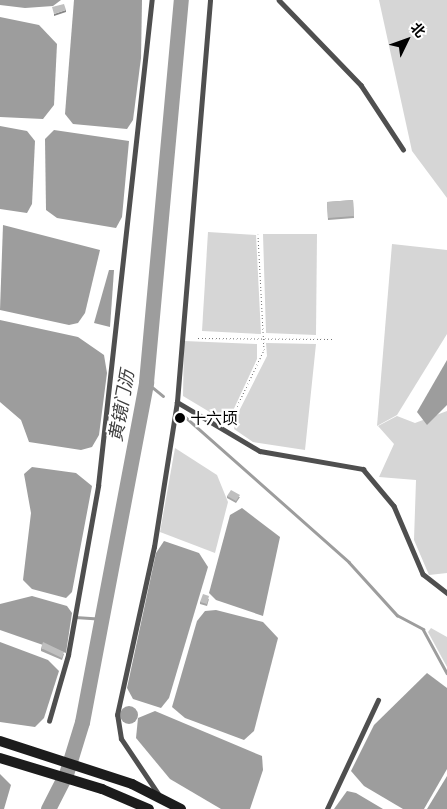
<!DOCTYPE html>
<meta charset="utf-8">
<style>
body{margin:0}
#map{position:relative;width:447px;height:809px;overflow:hidden;background:#fff;font-family:"PT Sans","Noto Sans SC",sans-serif}
div>[style]{position:absolute}
.green>*{inset:0;background:#d6d6d6}
.water>*{inset:0;background:#9d9d9d}
.round{border-radius:50%}
.stream>*{height:2.5px;margin:-1.25px;padding:0 1.25px;transform-origin:1.25px;border-radius:1.25px;background:#9d9d9d}
.river>*{height:15px;margin:-7.5px;padding:0 7.5px;transform-origin:7.5px;border-radius:7.5px;background:#9d9d9d}
.path>*{height:1px;margin-top:-0.5px;transform-origin:0;background:repeating-linear-gradient(90deg,#717171 0 1px,transparent 0 3.5px)}
.lane>*{height:4.5px;margin:-2.25px;padding:0 2.25px;transform-origin:2.25px;border-radius:2.25px;background:#4f4f4f}
.secondary>*{height:10px;margin:-5px;padding:0 5px;transform-origin:5px;border-radius:5px;background:#1c1c1c}
.wall>*{inset:0;background:#a4a4a4}
.shaded-wall>*{inset:0;background:#868686}
.building>*{inset:0;background:#bfbfbf}
.dots>*{width:14px;height:14px;translate:-50% -50%;box-sizing:border-box;border:2px solid #fff;border-radius:50%}
span{translate:-50% -50%;white-space:nowrap;text-align:center;line-height:1.15;-webkit-text-stroke:4.5px #fff;paint-order:stroke}
.poi-label{font-size:16px;color:#000}
.left{translate:0 -50%;text-align:left}
.water-label{font-size:18px;color:#3e3e3e;font-style:italic}
.north{position:absolute;left:382px;top:15px;width:50px;height:50px;-webkit-text-stroke:4px #fff;paint-order:stroke;rotate:48deg;font-size:14px;font-weight:700;line-height:20px;text-align:center;color:#000}
.north::after{content:'';display:block;margin:auto;width:18px;height:22px;background:#000;clip-path:polygon(50% 0,100% 100%,50% 72%,0 100%)}
</style>
<div id="map">
<div class="green">
<i style="clip-path:polygon(379px 0,447px 0,447px 198px,412px 151px)"></i>
<i style="clip-path:polygon(208px 232px,256px 235px,261px 334px,202px 331px)"></i>
<i style="clip-path:polygon(263px 234px,317px 234px,316px 335px,266px 333px)"></i>
<i style="clip-path:polygon(392px 244px,447px 250px,447px 334px,397px 415px,377px 426px)"></i>
<i style="clip-path:polygon(184px 341px,257px 344px,257px 359px,231px 415px,223px 420px,183px 396px)"></i>
<i style="clip-path:polygon(266px 343px,316px 344px,305px 450px,253px 442px,234px 429px,236px 417px,267px 356px)"></i>
<i style="clip-path:polygon(447px 411px,447px 573px,429px 575px,414px 540px,416px 480px,379px 477px,394px 444px,378px 426px,397px 416px,415px 423px)"></i>
<i style="clip-path:polygon(175px 448px,217px 475px,228px 502px,215px 553px,160px 532px)"></i>
<i style="clip-path:polygon(431px 628px,447px 637px,447px 667px,428px 632px)"></i>
</div>
<div class="water">
<i style="clip-path:polygon(0 0,61px 0,53px 6px,25px 8px,0 5px)"></i>
<i style="clip-path:polygon(74px 0,142px 0,141px 58px,133px 120px,127px 129px,73px 124px,65px 114px)"></i>
<i style="clip-path:polygon(0 17px,39px 25px,57px 44px,54px 105px,43px 119px,0 117px)"></i>
<i style="clip-path:polygon(0 126px,27px 131px,35px 141px,32px 204px,27px 213px,0 209px)"></i>
<i style="clip-path:polygon(54px 130px,129px 141px,122px 217px,116px 228px,57px 218px,46px 210px,45px 139px)"></i>
<i style="clip-path:polygon(3px 225px,100px 250px,85px 313px,78px 323px,69px 325px,0 310px)"></i>
<i style="clip-path:polygon(109px 270px,114px 270px,110px 327px,94px 323px)"></i>
<i style="clip-path:polygon(0 320px,78px 337px,104px 355px,107px 373px,99px 435px,92px 447px,81px 450px,29px 442px,21px 420px,0 402px)"></i>
<i style="clip-path:polygon(447px 360px,447px 405px,427px 425px,417px 412px)"></i>
<i style="clip-path:polygon(32px 467px,76px 473px,92px 486px,72px 592px,66px 598px,32px 589px,23px 580px,31px 513px,24px 474px)"></i>
<i style="clip-path:polygon(242px 508px,280px 537px,263px 616px,216px 600px,209px 593px,230px 515px)"></i>
<i style="clip-path:polygon(164px 541px,199px 553px,208px 567px,169px 698px,161px 708px,133px 699px,127px 688px,156px 553px)"></i>
<i style="clip-path:polygon(32px 596px,67px 606px,72px 613px,66px 653px,0 630px,0 604px)"></i>
<i style="clip-path:polygon(216px 610px,263px 622px,278px 638px,254px 731px,244px 740px,185px 718px,172px 707px,197px 621px,205px 611px)"></i>
<i style="clip-path:polygon(0 642px,48px 660px,59px 671px,44px 718px,35px 727px,0 722px)"></i>
<i style="clip-path:polygon(427px 673px,447px 688px,447px 769px,424px 809px,403px 809px,364px 786px,351px 771px,374px 725px)"></i>
<i class="round" style="left:120px;top:706px;width:18px;height:18px"></i>
<i style="clip-path:polygon(155px 711px,262px 756px,263px 770px,250px 809px,221px 809px,170px 779px,136px 738px,138px 718px)"></i>
<i style="clip-path:polygon(0 774px,11px 785px,4px 809px,0 809px)"></i>
<i style="clip-path:polygon(447px 776px,447px 809px,427px 809px)"></i>
<i style="clip-path:polygon(347px 791px,356px 793px,383px 809px,334px 809px)"></i>
</div>
<div class="stream">
<i style="left:146px;top:382px;width:22px;rotate:39deg"></i>
<i style="left:182px;top:414px;width:223px;rotate:41.5deg"></i>
<i style="left:349px;top:562px;width:72px;rotate:47.8deg"></i>
<i style="left:397px;top:615px;width:30px;rotate:28deg"></i>
<i style="left:423px;top:629px;width:50px;rotate:61.4deg"></i>
<i style="left:75px;top:617px;width:26px;rotate:4deg"></i>
</div>
<div class="river">
<i style="left:48px;top:809px;width:39px;rotate:-63deg"></i>
<i style="left:66px;top:774px;width:54px;rotate:-72.9deg"></i>
<i style="left:82px;top:722px;width:346px;rotate:-79.3deg"></i>
<i style="left:146px;top:382px;width:384px;rotate:-84.8deg"></i>
</div>
<div class="path">
<i style="left:198px;top:338px;width:136px;rotate:0.4deg"></i>
<i style="left:228px;top:425px;width:83px;rotate:-64.4deg"></i>
<i style="left:264px;top:350px;width:116px;rotate:-93deg"></i>
</div>
<div class="lane">
<i style="left:279px;top:0;width:118px;rotate:46deg"></i>
<i style="left:361px;top:85px;width:77px;rotate:56.7deg"></i>
<i style="left:177px;top:402px;width:96px;rotate:30.6deg"></i>
<i style="left:260px;top:451px;width:105px;rotate:9.9deg"></i>
<i style="left:363px;top:469px;width:48px;rotate:50deg"></i>
<i style="left:394px;top:506px;width:74px;rotate:66.9deg"></i>
<i style="left:423px;top:574px;width:31px;rotate:38deg"></i>
<i style="left:49px;top:721px;width:69px;rotate:-73.9deg"></i>
<i style="left:68px;top:655px;width:172px;rotate:-79.9deg"></i>
<i style="left:98px;top:486px;width:489px;rotate:-83.7deg"></i>
<i style="left:158px;top:794px;width:66px;rotate:-123.9deg"></i>
<i style="left:121px;top:739px;width:24px;rotate:-99deg"></i>
<i style="left:117px;top:715px;width:172px;rotate:-77.6deg"></i>
<i style="left:154px;top:547px;width:147px;rotate:-81deg"></i>
<i style="left:177px;top:402px;width:403px;rotate:-85.3deg"></i>
<i style="left:327px;top:809px;width:120px;rotate:-64.9deg"></i>
</div>
<div class="secondary">
<i style="left:0;top:741px;width:139px;rotate:18deg"></i>
<i style="left:132px;top:784px;width:55px;rotate:27deg"></i>
<i style="left:0;top:758px;width:107px;rotate:16.9deg"></i>
<i style="left:102px;top:789px;width:51px;rotate:23.1deg"></i>
</div>
<div class="wall">
<i style="clip-path:polygon(353px 200px,354px 218px,328px 220px,327px 202px)"></i>
<i style="clip-path:polygon(227px 496px,240px 497px,236px 503px,227px 498px)"></i>
<i style="clip-path:polygon(209px 599px,207px 606px,200px 604px,200px 602px)"></i>
<i style="clip-path:polygon(41px 648px,64px 654px,62px 660px,41px 651px)"></i>
</div>
<div class="shaded-wall">
<i style="clip-path:polygon(66px 10px,66px 12px,54px 16px,54px 14px)"></i>
</div>
<div class="building">
<i style="clip-path:polygon(64px 4px,66px 10px,54px 14px,52px 7px)"></i>
<i style="clip-path:polygon(353px 200px,354px 216px,328px 218px,327px 202px)"></i>
<i style="clip-path:polygon(231px 490px,240px 495px,236px 501px,227px 496px)"></i>
<i style="clip-path:polygon(203px 594px,209px 596px,207px 604px,200px 602px)"></i>
<i style="clip-path:polygon(43px 642px,64px 652px,62px 658px,41px 648px)"></i>
</div>
<div class="dots">
<i style="left:180px;top:418px;background:#000"></i>
</div>
<div class="poi-label">
<span class="left" style="left:190px;top:418px">十六顷</span>
</div>
<div class="water-label">
<span style="left:122px;top:406px;rotate:-80deg">黄镜门沥</span>
</div>
<div class="north">北</div>
</div>
